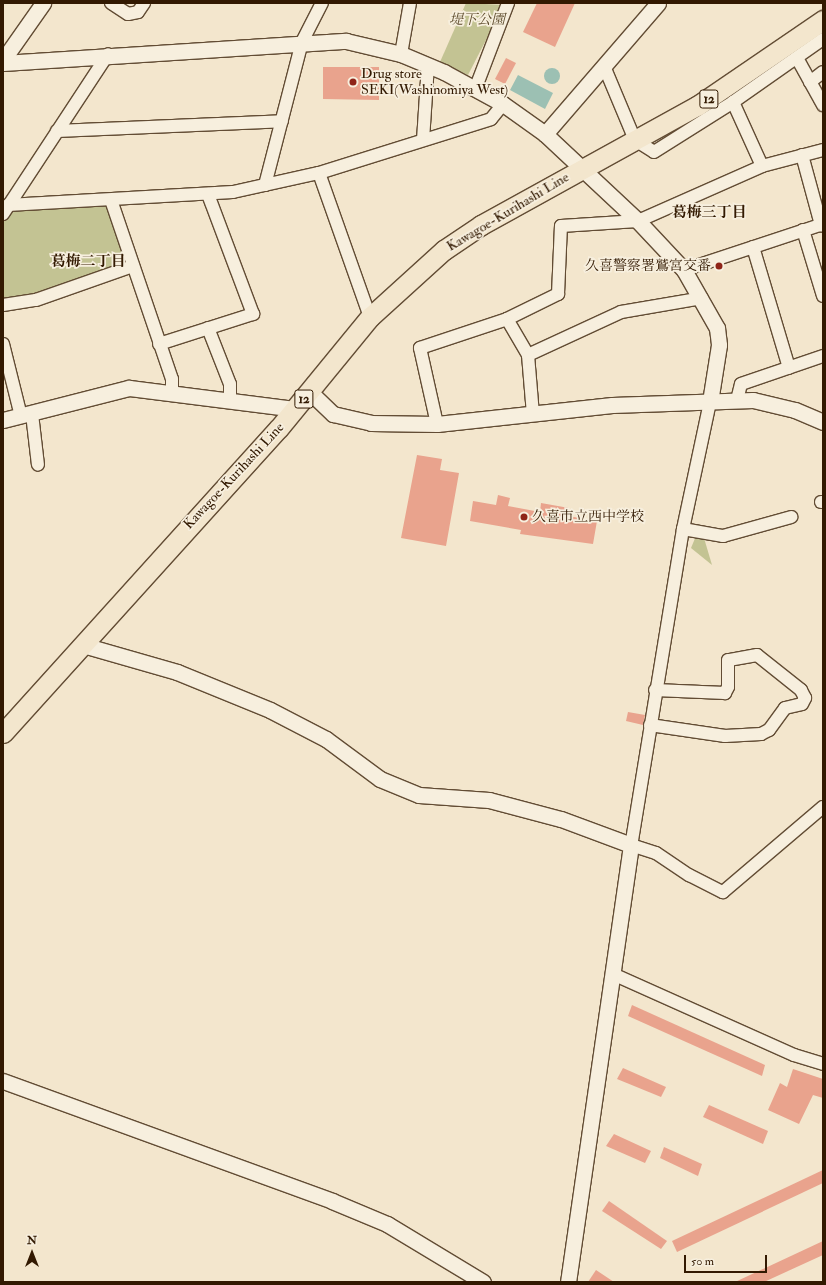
<!DOCTYPE html>
<meta charset="utf-8">
<style>
body{margin:0}
#map{position:relative;width:826px;height:1285px;overflow:hidden;background:#f3e6cd;font-family:"IM FELL Double Pica","Noto Serif JP",serif}
div>[style]{position:absolute}
.green>*{inset:0;background:#c3c393}
.water>*{inset:0;background:#9cc0b3}
.round{border-radius:50%}
.building>*{inset:0;background:#e9a38d}
.roads{filter:drop-shadow(1px 0 #624c34) drop-shadow(-1px 0 #624c34) drop-shadow(0 1px #624c34) drop-shadow(0 -1px #624c34)}
.minor>*{height:12px;margin:-6px;padding:0 6px;transform-origin:6px;border-radius:6px;background:#f7efde}
.tertiary>*{height:15px;margin:-7.5px;padding:0 7.5px;transform-origin:7.5px;border-radius:7.5px;background:#f7efde}
.primary>*{height:19px;margin:-9.5px;padding:0 9.5px;transform-origin:9.5px;border-radius:9.5px;background:#f3e6cd}
.dots>*{width:11px;height:11px;translate:-50% -50%;box-sizing:border-box;border:2px solid #f7efde;border-radius:50%}
span{translate:-50% -50%;white-space:nowrap;text-align:center;line-height:1.15;-webkit-text-stroke:3.5px #f7efde;paint-order:stroke}
.shield-label span{padding:1px 3px;background:#f7efde;border:1px solid;border-radius:3px;-webkit-text-stroke-width:0}
.shield-label{font-size:13px;color:#321901;font-weight:700}
.park-label{font-size:14px;color:#5e4c2d;font-style:italic}
.poi-label{font-size:14px;color:#321901}
.left{translate:0 -50%;text-align:left}
.right{translate:-100% -50%;text-align:right}
.street-label{font-size:14px;color:#321901}
.neighbourhood-label{font-size:15px;color:#321901;font-weight:700}
.frame{position:absolute;inset:0;border:4px solid #321901;pointer-events:none}
.north{position:absolute;left:12px;top:1233px;width:40px;height:40px;-webkit-text-stroke:3px #f7efde;paint-order:stroke;rotate:0deg;font-size:11px;font-weight:700;line-height:16px;text-align:center;color:#321901}
.north::after{content:'';display:block;margin:auto;width:14px;height:18px;background:#321901;clip-path:polygon(50% 0,100% 100%,50% 72%,0 100%)}
.scale{position:absolute;left:684px;top:1255px;width:83px;height:18px;box-sizing:border-box;border:2px solid #321901;border-top:0;padding-left:5px;font-size:12px;line-height:14px;white-space:nowrap;color:#321901;-webkit-text-stroke:3px #f7efde;paint-order:stroke}
</style>
<div id="map">
<div class="green">
<i style="clip-path:polygon(466px 3px,504px 5px,468px 75px,440px 62px)"></i>
<i style="clip-path:polygon(108px 204px,126px 263px,33px 294px,3px 299px,3px 221px,10px 209px)"></i>
<i style="clip-path:polygon(696px 536px,704px 538px,712px 565px,691px 548px)"></i>
</div>
<div class="water">
<i class="round" style="left:544px;top:68px;width:16px;height:16px"></i>
<i style="clip-path:polygon(518px 75px,553px 93px,545px 109px,510px 90px)"></i>
</div>
<div class="building">
<i style="clip-path:polygon(537px 3px,575px 3px,555px 47px,523px 32px)"></i>
<i style="clip-path:polygon(506px 58px,516px 63px,505px 84px,495px 79px)"></i>
<i style="clip-path:polygon(323px 67px,379px 67px,379px 100px,323px 99px)"></i>
<i style="clip-path:polygon(417px 455px,442px 459px,440px 470px,459px 473px,446px 546px,401px 538px)"></i>
<i style="clip-path:polygon(498px 495px,510px 498px,508px 506px,540px 512px,541px 503px,569px 508px,568px 516px,597px 521px,593px 544px,520px 534px,521px 530px,470px 521px,473px 501px,496px 505px)"></i>
<i style="clip-path:polygon(628px 712px,645px 715px,643px 725px,626px 721px)"></i>
<i style="clip-path:polygon(632px 1005px,765px 1065px,762px 1076px,628px 1016px)"></i>
<i style="clip-path:polygon(623px 1068px,666px 1087px,661px 1097px,617px 1079px)"></i>
<i style="clip-path:polygon(793px 1069px,823px 1079px,823px 1098px,813px 1095px,799px 1124px,768px 1110px,780px 1083px,787px 1087px)"></i>
<i style="clip-path:polygon(709px 1105px,768px 1131px,763px 1144px,703px 1117px)"></i>
<i style="clip-path:polygon(614px 1134px,651px 1151px,645px 1163px,606px 1146px)"></i>
<i style="clip-path:polygon(664px 1147px,702px 1164px,698px 1176px,660px 1158px)"></i>
<i style="clip-path:polygon(823px 1170px,823px 1183px,677px 1252px,672px 1241px)"></i>
<i style="clip-path:polygon(609px 1201px,667px 1241px,661px 1249px,602px 1211px)"></i>
<i style="clip-path:polygon(823px 1241px,823px 1255px,764px 1282px,735px 1282px)"></i>
<i style="clip-path:polygon(596px 1270px,614px 1282px,588px 1282px)"></i>
</div>
<div class="roads">
<div class="minor">
<i style="left:111px;top:3px;width:20px;rotate:33deg"></i>
<i style="left:128px;top:14px;width:10px;rotate:-11deg"></i>
<i style="left:138px;top:12px;width:11px;rotate:-56deg"></i>
<i style="left:401px;top:54px;width:52px;rotate:-80deg"></i>
<i style="left:797px;top:58px;width:54px;rotate:61deg"></i>
<i style="left:604px;top:66px;width:80px;rotate:67.3deg"></i>
<i style="left:635px;top:140px;width:22px;rotate:32deg"></i>
<i style="left:654px;top:152px;width:93px;rotate:-32.3deg"></i>
<i style="left:733px;top:102px;width:110px;rotate:-35deg"></i>
<i style="left:810px;top:82px;width:16px;rotate:-38deg"></i>
<i style="left:476px;top:87px;width:90px;rotate:-69.1deg"></i>
<i style="left:733px;top:102px;width:70px;rotate:65.6deg"></i>
<i style="left:57px;top:131px;width:225px;rotate:-2.5deg"></i>
<i style="left:423px;top:140px;width:75px;rotate:-86.2deg"></i>
<i style="left:802px;top:155px;width:73px;rotate:74.8deg"></i>
<i style="left:319px;top:173px;width:153px;rotate:70.5deg"></i>
<i style="left:265px;top:185px;width:148px;rotate:-75.5deg"></i>
<i style="left:302px;top:42px;width:44px;rotate:-62.9deg"></i>
<i style="left:111px;top:200px;width:189px;rotate:71.2deg"></i>
<i style="left:172px;top:379px;width:13px;rotate:90deg"></i>
<i style="left:8px;top:205px;width:225px;rotate:-3.3deg"></i>
<i style="left:233px;top:192px;width:88px;rotate:-12.5deg"></i>
<i style="left:319px;top:173px;width:180px;rotate:-17.4deg"></i>
<i style="left:491px;top:119px;width:19px;rotate:-51deg"></i>
<i style="left:3px;top:214px;width:191px;rotate:-56.7deg"></i>
<i style="left:803px;top:230px;width:69px;rotate:73.1deg"></i>
<i style="left:753px;top:247px;width:126px;rotate:73.4deg"></i>
<i style="left:684px;top:270px;width:146px;rotate:-18.3deg"></i>
<i style="left:3px;top:305px;width:33px;rotate:-9deg"></i>
<i style="left:36px;top:300px;width:103px;rotate:-19.3deg"></i>
<i style="left:507px;top:319px;width:57px;rotate:-26.1deg"></i>
<i style="left:558px;top:294px;width:68px;rotate:-87.5deg"></i>
<i style="left:561px;top:226px;width:77px;rotate:-3.7deg"></i>
<i style="left:638px;top:221px;width:136px;rotate:-23.9deg"></i>
<i style="left:762px;top:166px;width:63px;rotate:-14.7deg"></i>
<i style="left:208px;top:328px;width:60px;rotate:68.6deg"></i>
<i style="left:230px;top:384px;width:16px;rotate:90deg"></i>
<i style="left:3px;top:344px;width:74px;rotate:76deg"></i>
<i style="left:159px;top:344px;width:99px;rotate:-17.7deg"></i>
<i style="left:253px;top:314px;width:128px;rotate:-110.6deg"></i>
<i style="left:528px;top:355px;width:102px;rotate:-24.8deg"></i>
<i style="left:621px;top:312px;width:82px;rotate:-9.8deg"></i>
<i style="left:737px;top:400px;width:16px;rotate:-76deg"></i>
<i style="left:741px;top:384px;width:87px;rotate:-18.9deg"></i>
<i style="left:710px;top:402px;width:130px;rotate:102deg"></i>
<i style="left:683px;top:529px;width:320px;rotate:99.3deg"></i>
<i style="left:631px;top:845px;width:26px;rotate:18deg"></i>
<i style="left:656px;top:853px;width:40px;rotate:34deg"></i>
<i style="left:689px;top:875px;width:38px;rotate:27deg"></i>
<i style="left:723px;top:892px;width:131px;rotate:-40.4deg"></i>
<i style="left:32px;top:414px;width:51px;rotate:83.3deg"></i>
<i style="left:437px;top:424px;width:78px;rotate:-102.6deg"></i>
<i style="left:420px;top:348px;width:92px;rotate:-18.4deg"></i>
<i style="left:507px;top:319px;width:42px;rotate:59.7deg"></i>
<i style="left:528px;top:355px;width:59px;rotate:85.2deg"></i>
<i style="left:821px;top:502px;width:2px"></i>
<i style="left:683px;top:529px;width:41px;rotate:9.9deg"></i>
<i style="left:723px;top:536px;width:71px;rotate:-15.6deg"></i>
<i style="left:650px;top:725px;width:76px;rotate:8.3deg"></i>
<i style="left:725px;top:736px;width:36px;rotate:-3deg"></i>
<i style="left:761px;top:734px;width:9px;rotate:-27deg"></i>
<i style="left:769px;top:730px;width:27px;rotate:-54deg"></i>
<i style="left:785px;top:708px;width:17px;rotate:-13deg"></i>
<i style="left:802px;top:704px;width:7px;rotate:-63deg"></i>
<i style="left:805px;top:698px;width:9px;rotate:-117deg"></i>
<i style="left:801px;top:690px;width:56px;rotate:-141.5deg"></i>
<i style="left:757px;top:655px;width:29px;rotate:170deg"></i>
<i style="left:728px;top:660px;width:27px;rotate:90deg"></i>
<i style="left:728px;top:687px;width:7px;rotate:117deg"></i>
<i style="left:725px;top:693px;width:70px;rotate:-177.5deg"></i>
<i style="left:615px;top:975px;width:196px;rotate:24.1deg"></i>
<i style="left:794px;top:1055px;width:30px;rotate:17deg"></i>
</div>
<div class="tertiary">
<i style="left:3px;top:60px;width:70px;rotate:-54.9deg"></i>
<i style="left:3px;top:63px;width:344px;rotate:-3.7deg"></i>
<i style="left:346px;top:41px;width:57px;rotate:13.3deg"></i>
<i style="left:401px;top:54px;width:47px;rotate:22.7deg"></i>
<i style="left:444px;top:72px;width:67px;rotate:28.5deg"></i>
<i style="left:503px;top:104px;width:52px;rotate:35.5deg"></i>
<i style="left:545px;top:134px;width:127px;rotate:43.1deg"></i>
<i style="left:638px;top:221px;width:67px;rotate:46.8deg"></i>
<i style="left:684px;top:270px;width:67px;rotate:60.4deg"></i>
<i style="left:717px;top:328px;width:17px;rotate:83deg"></i>
<i style="left:719px;top:345px;width:58px;rotate:99deg"></i>
<i style="left:545px;top:134px;width:173px;rotate:-49.2deg"></i>
<i style="left:310px;top:392px;width:32px;rotate:44deg"></i>
<i style="left:333px;top:414px;width:39px;rotate:13deg"></i>
<i style="left:371px;top:423px;width:66px;rotate:0.9deg"></i>
<i style="left:437px;top:424px;width:176px;rotate:-6.2deg"></i>
<i style="left:612px;top:405px;width:141px;rotate:-2deg"></i>
<i style="left:753px;top:400px;width:43px;rotate:13.4deg"></i>
<i style="left:795px;top:410px;width:30px;rotate:23deg"></i>
<i style="left:3px;top:420px;width:130px;rotate:-14.3deg"></i>
<i style="left:129px;top:388px;width:167px;rotate:7.2deg"></i>
<i style="left:83px;top:645px;width:98px;rotate:16deg"></i>
<i style="left:177px;top:672px;width:100px;rotate:22.2deg"></i>
<i style="left:270px;top:710px;width:63px;rotate:27.4deg"></i>
<i style="left:326px;top:739px;width:67px;rotate:36.5deg"></i>
<i style="left:380px;top:779px;width:42px;rotate:22.3deg"></i>
<i style="left:419px;top:795px;width:70px;rotate:4.1deg"></i>
<i style="left:489px;top:800px;width:74px;rotate:14.8deg"></i>
<i style="left:561px;top:819px;width:75px;rotate:20.4deg"></i>
<i style="left:631px;top:845px;width:442px;rotate:98.2deg"></i>
<i style="left:3px;top:1081px;width:350px;rotate:20deg"></i>
<i style="left:332px;top:1201px;width:60px;rotate:22.7deg"></i>
<i style="left:387px;top:1224px;width:112px;rotate:31.1deg"></i>
</div>
<div class="primary">
<i style="left:3px;top:733px;width:411px;rotate:-47.9deg"></i>
<i style="left:279px;top:428px;width:144px;rotate:-50.7deg"></i>
<i style="left:370px;top:317px;width:100px;rotate:-42.2deg"></i>
<i style="left:444px;top:250px;width:45px;rotate:-34deg"></i>
<i style="left:481px;top:225px;width:247px;rotate:-28.9deg"></i>
<i style="left:697px;top:106px;width:153px;rotate:-34.3deg"></i>
</div>
</div>
<div class="dots">
<i style="left:353px;top:82px;background:#8f2418"></i>
<i style="left:719px;top:266px;background:#8f2418"></i>
<i style="left:524px;top:517px;background:#8f2418"></i>
</div>
<div class="shield-label">
<span style="left:709px;top:99px">12</span>
<span style="left:304px;top:399px">12</span>
</div>
<div class="park-label">
<span style="left:477px;top:20px">堤下公園</span>
</div>
<div class="poi-label">
<span class="left" style="left:361px;top:82px">Drug store<br>SEKI(Washinomiya West)</span>
<span class="right" style="left:711px;top:266px">久喜警察署鷲宮交番</span>
<span class="left" style="left:532px;top:517px">久喜市立西中学校</span>
</div>
<div class="street-label">
<span style="left:508px;top:212px;rotate:-31deg">Kawagoe-Kurihashi Line</span>
<span style="left:234px;top:476px;rotate:-47deg">Kawagoe-Kurihashi Line</span>
</div>
<div class="neighbourhood-label">
<span style="left:709px;top:213px">葛梅三丁目</span>
<span style="left:88px;top:262px">葛梅二丁目</span>
</div>
<div class="frame"></div>
<div class="north">N</div>
<div class="scale">50 m</div>
</div>
